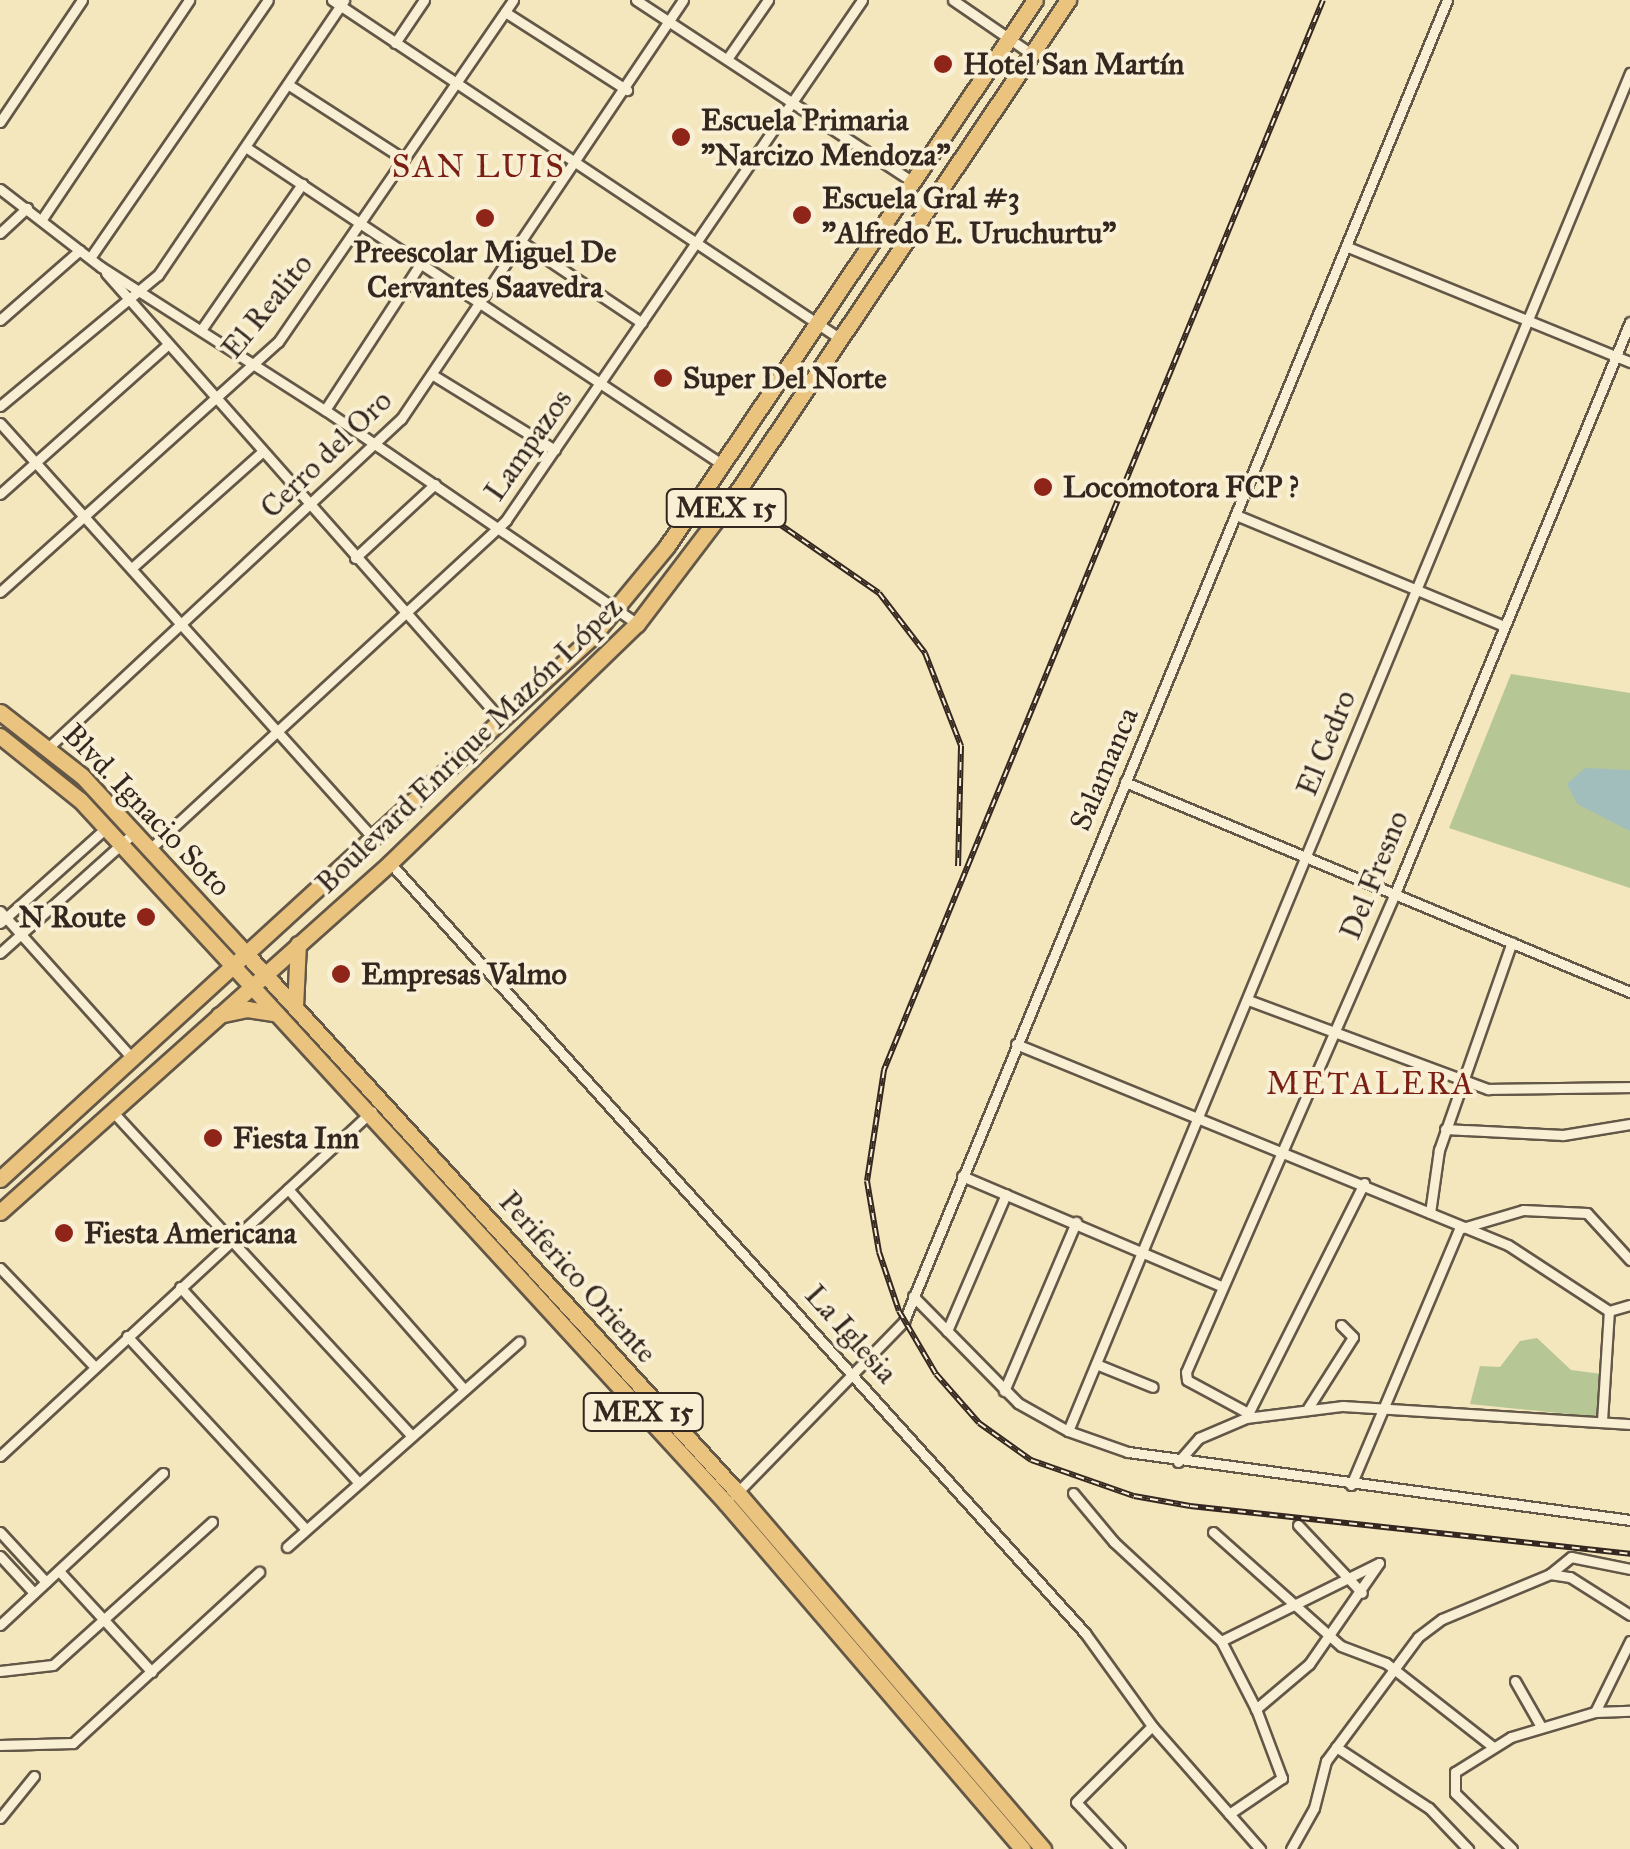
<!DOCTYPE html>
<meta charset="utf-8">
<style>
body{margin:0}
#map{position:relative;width:1630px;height:1849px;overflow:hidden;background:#f4e6bd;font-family:"IM FELL Great Primer",serif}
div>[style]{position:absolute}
.green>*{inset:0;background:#b6c695}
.water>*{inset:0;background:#a1bdbc}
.roads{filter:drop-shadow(2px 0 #635747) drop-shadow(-2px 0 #635747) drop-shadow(0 2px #635747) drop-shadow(0 -2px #635747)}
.minor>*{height:9px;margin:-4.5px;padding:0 4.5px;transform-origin:4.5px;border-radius:4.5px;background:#f8efd4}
.primary>*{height:15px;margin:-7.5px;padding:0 7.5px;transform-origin:7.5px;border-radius:7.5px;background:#eac37e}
.trunk>*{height:15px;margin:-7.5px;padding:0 7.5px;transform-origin:7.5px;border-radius:7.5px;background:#eac37e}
.rail>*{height:6px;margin-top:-3px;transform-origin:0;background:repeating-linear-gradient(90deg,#f8efd4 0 8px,#332720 0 16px);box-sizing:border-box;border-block:2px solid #332720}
.dots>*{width:28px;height:28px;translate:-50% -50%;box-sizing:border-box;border:5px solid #f8efd4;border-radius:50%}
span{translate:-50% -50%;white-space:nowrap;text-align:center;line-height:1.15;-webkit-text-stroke:8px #f8efd4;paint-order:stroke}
.shield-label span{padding:2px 8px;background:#f8efd4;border:2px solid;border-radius:8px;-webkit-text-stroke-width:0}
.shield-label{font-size:28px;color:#332720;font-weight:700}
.poi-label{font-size:30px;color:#332720;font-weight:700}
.left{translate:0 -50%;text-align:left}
.right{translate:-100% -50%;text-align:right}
.street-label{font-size:30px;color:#332720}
.neighbourhood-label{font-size:32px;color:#7a1f14;letter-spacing:2.5px}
</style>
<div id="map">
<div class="green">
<i style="clip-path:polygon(1511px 674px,1630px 693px,1630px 888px,1449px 828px)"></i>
<i style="clip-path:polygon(1537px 1338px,1571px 1370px,1602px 1374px,1599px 1417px,1470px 1404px,1480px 1366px,1500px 1367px,1520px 1341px)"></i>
</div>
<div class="water">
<i style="clip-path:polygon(1585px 768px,1630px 770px,1630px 831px,1577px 804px,1567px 784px)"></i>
</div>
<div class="roads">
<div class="minor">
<i style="left:332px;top:0;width:609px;rotate:33.69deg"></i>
<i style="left:636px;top:0;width:331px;rotate:33.3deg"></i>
<i style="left:953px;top:0;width:93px;rotate:34.5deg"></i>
<i style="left:505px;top:12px;width:145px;rotate:32.6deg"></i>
<i style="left:395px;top:43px;width:52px;rotate:-56deg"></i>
<i style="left:727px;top:59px;width:72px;rotate:-55.2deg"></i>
<i style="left:289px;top:85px;width:137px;rotate:32.8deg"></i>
<i style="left:0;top:122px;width:147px;rotate:-56.1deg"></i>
<i style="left:247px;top:148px;width:572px;rotate:33.66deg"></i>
<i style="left:0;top:189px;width:128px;rotate:37.7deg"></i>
<i style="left:101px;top:267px;width:266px;rotate:32.6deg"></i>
<i style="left:325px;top:410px;width:378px;rotate:34.4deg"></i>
<i style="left:42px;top:219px;width:264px;rotate:-56.1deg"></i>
<i style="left:0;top:233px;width:37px;rotate:-43deg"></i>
<i style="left:523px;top:243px;width:143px;rotate:33.9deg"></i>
<i style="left:1348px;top:247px;width:305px;rotate:22.2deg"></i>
<i style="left:90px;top:258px;width:313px;rotate:-55.4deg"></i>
<i style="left:106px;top:273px;width:599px;rotate:48.52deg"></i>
<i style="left:0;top:320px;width:106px;rotate:-41.2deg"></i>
<i style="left:201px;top:330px;width:178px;rotate:-55.3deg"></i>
<i style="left:433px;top:375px;width:143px;rotate:31.6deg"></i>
<i style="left:0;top:406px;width:205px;rotate:-39.7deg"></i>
<i style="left:158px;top:275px;width:332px;rotate:-55.9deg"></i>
<i style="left:325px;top:410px;width:174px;rotate:-56.9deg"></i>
<i style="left:0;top:423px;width:558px;rotate:48.05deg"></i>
<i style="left:0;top:494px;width:222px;rotate:-41.7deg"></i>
<i style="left:1236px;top:515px;width:288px;rotate:22.5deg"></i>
<i style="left:355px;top:558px;width:109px;rotate:-42.8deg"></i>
<i style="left:134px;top:566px;width:170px;rotate:-41.7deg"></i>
<i style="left:0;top:592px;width:374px;rotate:-42deg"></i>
<i style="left:278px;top:342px;width:415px;rotate:-55.5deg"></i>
<i style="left:50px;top:746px;width:480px;rotate:-43deg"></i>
<i style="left:401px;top:419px;width:505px;rotate:-56.06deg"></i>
<i style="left:1125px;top:782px;width:547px;rotate:22.58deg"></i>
<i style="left:152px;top:847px;width:482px;rotate:-42.7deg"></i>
<i style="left:506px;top:520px;width:630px;rotate:-55.6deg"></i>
<i style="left:390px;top:863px;width:1037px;rotate:47.93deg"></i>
<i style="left:1085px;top:1633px;width:115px;rotate:54.2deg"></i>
<i style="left:1152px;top:1726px;width:164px;rotate:48.7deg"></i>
<i style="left:0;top:911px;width:199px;rotate:48.1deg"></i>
<i style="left:0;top:923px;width:144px;rotate:-41.9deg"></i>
<i style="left:0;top:953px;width:172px;rotate:-41.9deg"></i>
<i style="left:1251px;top:1001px;width:253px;rotate:20.4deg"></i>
<i style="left:1488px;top:1089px;width:142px;rotate:-0.8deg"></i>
<i style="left:1016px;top:1044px;width:531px;rotate:22.22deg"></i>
<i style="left:1508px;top:1245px;width:121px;rotate:33.2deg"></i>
<i style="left:1609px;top:1311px;width:22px;rotate:-16deg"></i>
<i style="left:112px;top:1111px;width:441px;rotate:47.3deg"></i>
<i style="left:1445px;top:1129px;width:118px;rotate:2.9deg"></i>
<i style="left:1563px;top:1135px;width:68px;rotate:-9.3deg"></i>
<i style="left:962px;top:1176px;width:281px;rotate:23deg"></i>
<i style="left:288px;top:1189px;width:266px;rotate:48.7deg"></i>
<i style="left:1430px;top:1213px;width:64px;rotate:-81.9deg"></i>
<i style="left:1439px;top:1150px;width:220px;rotate:-70.7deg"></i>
<i style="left:0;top:1268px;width:137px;rotate:46.2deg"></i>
<i style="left:180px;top:1287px;width:264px;rotate:47.6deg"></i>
<i style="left:913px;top:1296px;width:150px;rotate:45.5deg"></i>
<i style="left:1018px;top:1403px;width:57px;rotate:29.2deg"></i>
<i style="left:1068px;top:1431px;width:64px;rotate:19.3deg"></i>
<i style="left:1128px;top:1452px;width:507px;rotate:7.71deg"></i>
<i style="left:947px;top:1331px;width:149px;rotate:-66.7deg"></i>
<i style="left:127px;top:1336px;width:263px;rotate:47.2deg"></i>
<i style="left:1096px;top:1364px;width:61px;rotate:22deg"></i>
<i style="left:1004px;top:1391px;width:184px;rotate:-66.9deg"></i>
<i style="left:1308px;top:1408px;width:84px;rotate:-57.6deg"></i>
<i style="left:1353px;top:1337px;width:17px;rotate:-135deg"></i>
<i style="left:1248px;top:1413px;width:69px;rotate:-151.6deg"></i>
<i style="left:1187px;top:1380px;width:8px;rotate:-97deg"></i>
<i style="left:1186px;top:1372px;width:525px;rotate:-66.41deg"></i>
<i style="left:1396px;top:891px;width:615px;rotate:-67.65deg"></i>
<i style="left:1246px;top:1418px;width:98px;rotate:-7.1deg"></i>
<i style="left:1343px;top:1406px;width:288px;rotate:3.6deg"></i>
<i style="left:1602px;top:1421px;width:110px;rotate:-86.4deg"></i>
<i style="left:1068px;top:1431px;width:1470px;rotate:-67.52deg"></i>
<i style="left:0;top:1456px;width:507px;rotate:-42.84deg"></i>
<i style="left:1178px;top:1462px;width:32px;rotate:-49deg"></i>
<i style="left:1199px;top:1438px;width:51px;rotate:-23.1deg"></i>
<i style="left:1246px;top:1418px;width:263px;rotate:-63.3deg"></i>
<i style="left:1351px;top:1485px;width:278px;rotate:-67.1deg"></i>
<i style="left:1459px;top:1229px;width:67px;rotate:-16.5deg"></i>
<i style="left:1523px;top:1210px;width:64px;rotate:2.7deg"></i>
<i style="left:1587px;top:1213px;width:64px;rotate:47.5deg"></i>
<i style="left:1073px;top:1493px;width:64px;rotate:50.1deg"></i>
<i style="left:1114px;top:1542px;width:146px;rotate:42.8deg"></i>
<i style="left:1221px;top:1641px;width:76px;rotate:62.8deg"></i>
<i style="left:1256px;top:1709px;width:74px;rotate:69.4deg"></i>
<i style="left:1282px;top:1778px;width:64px;rotate:145.8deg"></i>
<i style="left:735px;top:1495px;width:243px;rotate:-45.8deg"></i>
<i style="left:904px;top:1321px;width:1428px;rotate:-67.65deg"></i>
<i style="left:1298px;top:1525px;width:93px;rotate:46.7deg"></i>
<i style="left:0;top:1532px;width:68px;rotate:47.4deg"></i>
<i style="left:1213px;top:1532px;width:171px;rotate:41.7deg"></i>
<i style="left:1341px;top:1646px;width:48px;rotate:20.7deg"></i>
<i style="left:1386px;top:1663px;width:135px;rotate:38.1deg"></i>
<i style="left:287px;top:1547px;width:310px;rotate:-41.5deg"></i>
<i style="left:0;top:1556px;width:50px;rotate:47.4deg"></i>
<i style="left:59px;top:1571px;width:137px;rotate:47.4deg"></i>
<i style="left:1550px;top:1574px;width:27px;rotate:-39deg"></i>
<i style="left:1571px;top:1557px;width:60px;rotate:11.5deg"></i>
<i style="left:0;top:1625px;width:223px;rotate:-43deg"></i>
<i style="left:1221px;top:1641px;width:176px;rotate:-26.3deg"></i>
<i style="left:1379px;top:1563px;width:123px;rotate:124.7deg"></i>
<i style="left:1309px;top:1664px;width:70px;rotate:139.7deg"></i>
<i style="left:0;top:1671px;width:53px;rotate:-6.5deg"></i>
<i style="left:53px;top:1665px;width:214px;rotate:-42deg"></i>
<i style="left:1515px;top:1681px;width:51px;rotate:60.4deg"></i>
<i style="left:1595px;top:1712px;width:35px;rotate:-2deg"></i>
<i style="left:0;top:1745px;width:73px;rotate:-1.6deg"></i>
<i style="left:73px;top:1743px;width:253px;rotate:-42.6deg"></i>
<i style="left:1336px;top:1747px;width:111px;rotate:33.3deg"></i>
<i style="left:1429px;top:1808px;width:57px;rotate:46.4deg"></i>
<i style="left:0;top:1818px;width:54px;rotate:-51deg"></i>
<i style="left:1120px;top:1849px;width:64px;rotate:-133.1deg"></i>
<i style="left:1076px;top:1802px;width:107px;rotate:-45deg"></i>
<i style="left:1291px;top:1849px;width:47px;rotate:-60.7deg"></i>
<i style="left:1314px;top:1808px;width:49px;rotate:-75.7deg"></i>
<i style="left:1326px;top:1761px;width:154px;rotate:-53.4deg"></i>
<i style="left:1418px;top:1637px;width:30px;rotate:-37deg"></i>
<i style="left:1442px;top:1619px;width:117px;rotate:-22.6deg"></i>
<i style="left:1550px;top:1574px;width:20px;rotate:9deg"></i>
<i style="left:1570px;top:1577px;width:71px;rotate:32.3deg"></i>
<i style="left:1512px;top:1849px;width:80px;rotate:-135.5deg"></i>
<i style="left:1455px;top:1793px;width:21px;rotate:-90deg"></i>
<i style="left:1455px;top:1772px;width:66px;rotate:-32deg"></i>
<i style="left:1511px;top:1737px;width:88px;rotate:-16.6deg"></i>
<i style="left:1595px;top:1712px;width:79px;rotate:-63.8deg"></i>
</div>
<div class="primary">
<i style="left:0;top:712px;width:104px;rotate:38deg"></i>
<i style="left:82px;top:776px;width:245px;rotate:47.3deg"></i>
<i style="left:0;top:736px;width:102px;rotate:38.7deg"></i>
<i style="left:80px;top:800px;width:227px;rotate:47.3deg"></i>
<i style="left:0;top:1179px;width:803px;rotate:-42.48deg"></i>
<i style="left:592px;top:637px;width:118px;rotate:-50.5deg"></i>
<i style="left:667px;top:546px;width:658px;rotate:-56.02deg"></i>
<i style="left:0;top:1212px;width:523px;rotate:-41.82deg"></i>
<i style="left:390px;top:863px;width:344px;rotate:-44.1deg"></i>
<i style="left:637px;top:624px;width:162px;rotate:-52.8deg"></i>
<i style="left:735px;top:495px;width:597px;rotate:-56.07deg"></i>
</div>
<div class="trunk">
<i style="left:248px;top:956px;width:727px;rotate:47.62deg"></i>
<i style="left:738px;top:1493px;width:469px;rotate:49.4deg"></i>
<i style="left:234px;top:967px;width:728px;rotate:47.45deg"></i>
<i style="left:726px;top:1503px;width:456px;rotate:49.4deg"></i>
<i style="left:295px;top:1007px;width:63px;rotate:-87.3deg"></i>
<i style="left:219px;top:1015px;width:29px;rotate:-12deg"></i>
<i style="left:247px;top:1009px;width:30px;rotate:9deg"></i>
</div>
</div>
<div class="rail">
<i style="left:1323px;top:0;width:1157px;rotate:112.31deg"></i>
<i style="left:884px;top:1070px;width:112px;rotate:98.7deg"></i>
<i style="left:867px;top:1181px;width:72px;rotate:80.4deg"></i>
<i style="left:879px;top:1252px;width:62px;rotate:71.3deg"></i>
<i style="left:899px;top:1311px;width:73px;rotate:59.6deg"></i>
<i style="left:936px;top:1374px;width:65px;rotate:48.7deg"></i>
<i style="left:979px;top:1423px;width:64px;rotate:35.4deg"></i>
<i style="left:1031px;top:1460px;width:109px;rotate:19.3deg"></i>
<i style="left:1134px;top:1496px;width:57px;rotate:10.1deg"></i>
<i style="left:1190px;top:1506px;width:443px;rotate:6.2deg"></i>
<i style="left:749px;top:503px;width:158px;rotate:34.7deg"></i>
<i style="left:879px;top:593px;width:76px;rotate:52.5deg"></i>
<i style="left:925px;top:653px;width:100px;rotate:68.8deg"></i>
<i style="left:961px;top:746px;width:120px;rotate:91.4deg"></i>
</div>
<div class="dots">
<i style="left:943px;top:64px;background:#8f2418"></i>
<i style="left:681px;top:137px;background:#8f2418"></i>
<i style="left:802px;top:215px;background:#8f2418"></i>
<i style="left:485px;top:218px;background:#8f2418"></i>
<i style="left:663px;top:378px;background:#8f2418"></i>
<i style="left:1043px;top:487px;background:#8f2418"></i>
<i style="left:146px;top:917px;background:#8f2418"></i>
<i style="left:341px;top:974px;background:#8f2418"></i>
<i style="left:213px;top:1138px;background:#8f2418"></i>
<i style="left:64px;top:1233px;background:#8f2418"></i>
</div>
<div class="shield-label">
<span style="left:726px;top:508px">MEX 15</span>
<span style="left:643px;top:1412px">MEX 15</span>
</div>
<div class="poi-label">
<span class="left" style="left:963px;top:64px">Hotel San Martín</span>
<span class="left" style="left:701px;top:137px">Escuela Primaria<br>"Narcizo Mendoza"</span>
<span class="left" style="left:822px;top:215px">Escuela Gral #3<br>"Alfredo E. Uruchurtu"</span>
<span style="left:485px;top:269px">Preescolar Miguel De<br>Cervantes Saavedra</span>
<span class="left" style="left:683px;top:378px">Super Del Norte</span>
<span class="left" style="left:1063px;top:487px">Locomotora FCP ?</span>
<span class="right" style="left:126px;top:917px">N Route</span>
<span class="left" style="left:361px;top:974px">Empresas Valmo</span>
<span class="left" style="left:233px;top:1138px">Fiesta Inn</span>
<span class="left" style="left:84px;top:1233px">Fiesta Americana</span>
</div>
<div class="street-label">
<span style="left:267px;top:306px;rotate:-51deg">El Realito</span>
<span style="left:528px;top:445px;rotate:-55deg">Lampazos</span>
<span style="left:326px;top:454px;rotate:-44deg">Cerro del Oro</span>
<span style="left:1326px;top:743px;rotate:-68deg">El Cedro</span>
<span style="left:469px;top:745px;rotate:-44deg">Boulevard Enrique Mazón López</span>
<span style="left:1104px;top:769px;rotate:-67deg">Salamanca</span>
<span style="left:147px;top:810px;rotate:46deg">Blvd. Ignacio Soto</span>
<span style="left:1374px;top:875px;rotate:-68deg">Del Fresno</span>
<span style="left:578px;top:1277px;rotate:48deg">Periferico Oriente</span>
<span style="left:851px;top:1334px;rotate:48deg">La Iglesia</span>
</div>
<div class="neighbourhood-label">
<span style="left:479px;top:167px">SAN LUIS</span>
<span style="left:1371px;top:1084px">METALERA</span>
</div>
</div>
